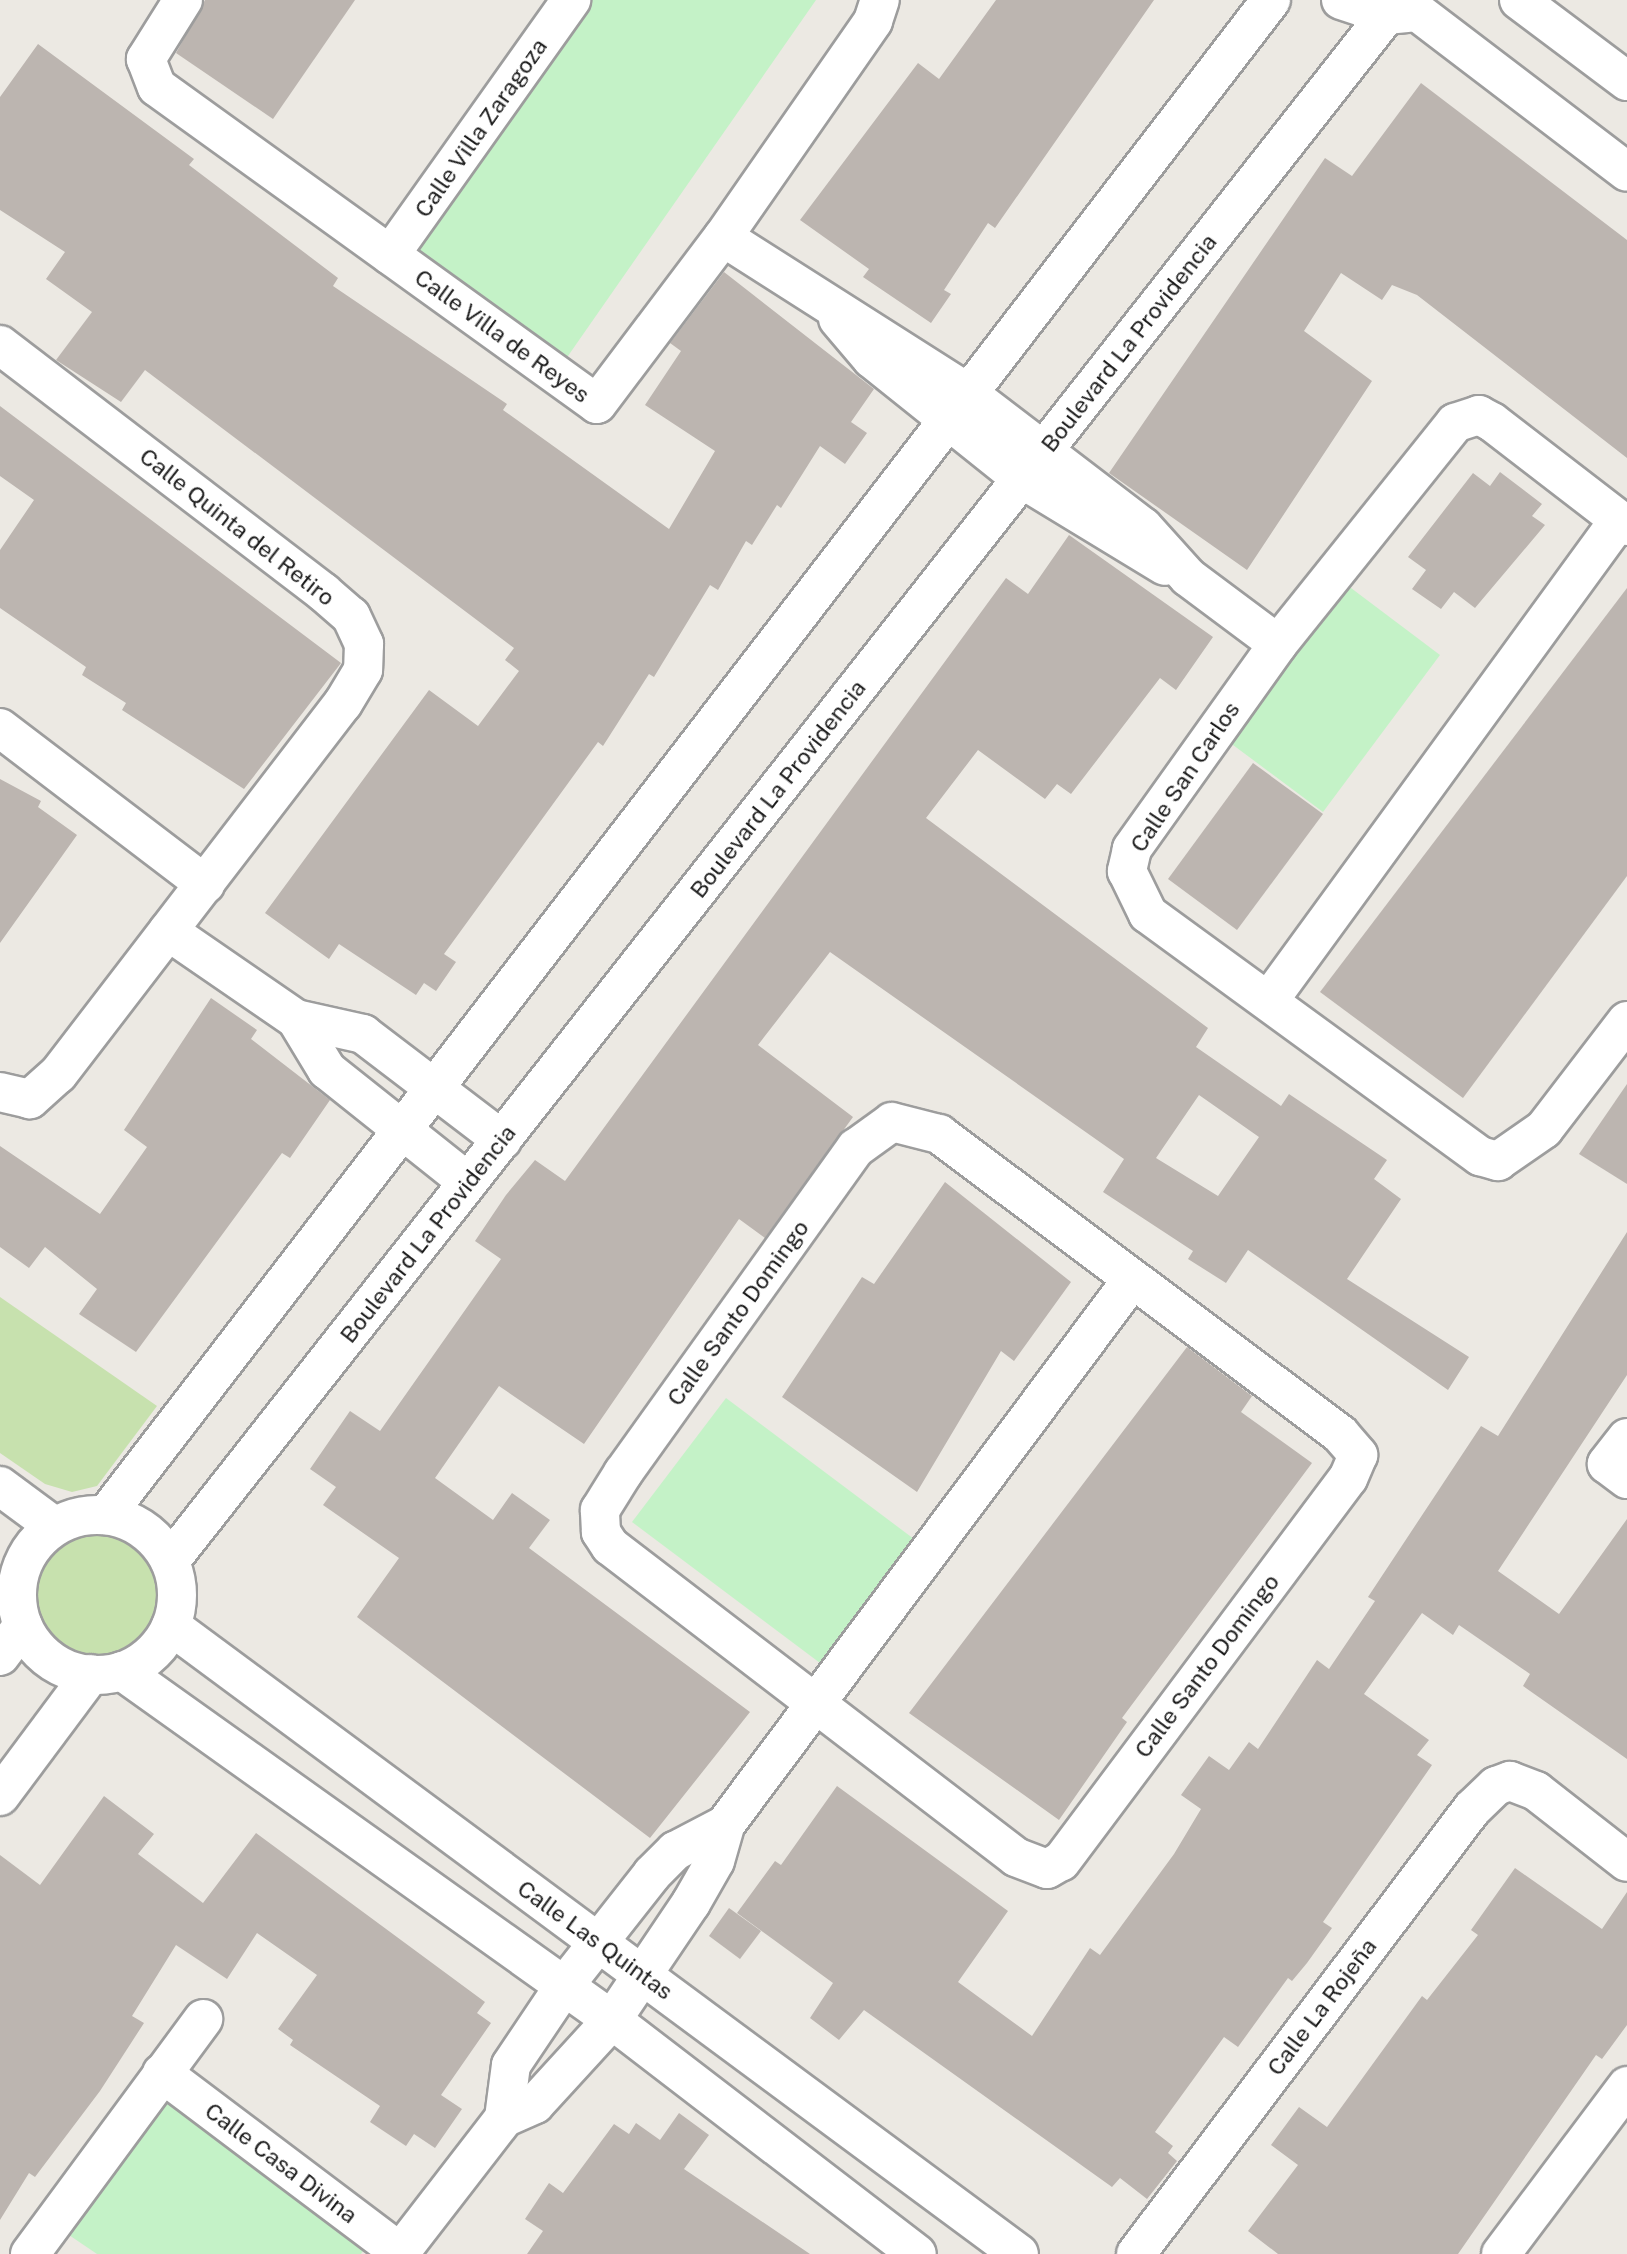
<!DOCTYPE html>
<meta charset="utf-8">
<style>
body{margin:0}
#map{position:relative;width:1627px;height:2254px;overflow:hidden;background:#ece9e3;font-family:"Public Sans",sans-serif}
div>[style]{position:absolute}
.grass>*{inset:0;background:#c7e1ae}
.round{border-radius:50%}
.park>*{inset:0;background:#c4f2c7}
.building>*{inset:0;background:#bcb5b0}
.roads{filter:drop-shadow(2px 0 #9d9d9d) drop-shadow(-2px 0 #9d9d9d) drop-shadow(0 2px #9d9d9d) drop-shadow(0 -2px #9d9d9d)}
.minor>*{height:38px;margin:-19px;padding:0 19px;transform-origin:19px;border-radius:19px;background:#fff}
.minor>.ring{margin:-19px;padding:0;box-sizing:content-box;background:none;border:38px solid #fff;border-radius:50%}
span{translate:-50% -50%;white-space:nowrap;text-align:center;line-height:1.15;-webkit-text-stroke:7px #fff;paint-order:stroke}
.street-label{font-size:23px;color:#1c1c1c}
</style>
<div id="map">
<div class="grass">
<i style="clip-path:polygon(0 1297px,157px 1406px,97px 1486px,72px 1492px,45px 1484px,0 1453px)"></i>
<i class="round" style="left:31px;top:1528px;width:134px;height:134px"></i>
</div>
<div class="park">
<i style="clip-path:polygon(582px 0,816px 0,561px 366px,406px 249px)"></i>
<i style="clip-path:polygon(1347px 585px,1440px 655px,1323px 812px,1229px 742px)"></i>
<i style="clip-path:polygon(726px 1398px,918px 1542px,824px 1666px,632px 1522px)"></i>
<i style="clip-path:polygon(170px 2087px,372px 2237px,361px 2254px,97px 2254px,63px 2231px)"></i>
</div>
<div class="building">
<i style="clip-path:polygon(205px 0,355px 0,273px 119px,176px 53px)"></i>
<i style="clip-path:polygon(996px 0,1154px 0,995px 228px,988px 223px,944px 290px,951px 294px,931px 323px,863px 277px,869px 269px,800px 220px,918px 63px,939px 79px)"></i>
<i style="clip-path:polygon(38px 44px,194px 159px,189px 165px,338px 278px,333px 286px,507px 404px,503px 410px,669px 529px,715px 451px,645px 405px,681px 351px,670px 343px,724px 272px,874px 389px,851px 422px,867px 433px,845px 464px,820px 446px,781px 508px,777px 505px,752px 545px,746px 541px,718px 590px,710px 585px,654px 677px,649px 674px,603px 746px,598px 742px,444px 954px,456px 962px,436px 991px,424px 983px,416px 995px,339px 944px,329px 959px,265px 913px,429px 690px,478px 726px,519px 671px,505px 660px,514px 648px,145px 370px,121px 402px,56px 360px,92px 312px,46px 279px,65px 252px,0 210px,0 97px)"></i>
<i style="clip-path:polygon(1421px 83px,1627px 240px,1627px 458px,1417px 295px,1392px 285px,1382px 300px,1341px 273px,1304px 331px,1372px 381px,1247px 570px,1109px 473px,1325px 158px,1352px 176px)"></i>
<i style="clip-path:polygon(0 406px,341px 663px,244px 789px,122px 710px,126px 703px,82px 675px,86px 667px,0 608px,0 550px,34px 500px,0 476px)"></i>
<i style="clip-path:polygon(1500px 472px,1542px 504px,1532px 516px,1545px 525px,1475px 608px,1454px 592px,1441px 609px,1412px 589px,1426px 570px,1408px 557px,1473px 473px,1490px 486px)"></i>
<i style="clip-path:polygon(evenodd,1069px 535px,1213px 637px,1176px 690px,1160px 678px,1071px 794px,1057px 784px,1045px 799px,978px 750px,926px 818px,1208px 1028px,1196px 1047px,1281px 1106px,1289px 1094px,1387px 1160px,1374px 1179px,1401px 1199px,1347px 1279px,1469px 1357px,1448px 1390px,1248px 1250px,1226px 1283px,1188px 1259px,1193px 1251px,1103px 1192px,1124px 1159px,830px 952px,758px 1045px,853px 1117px,765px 1238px,739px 1219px,584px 1444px,499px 1386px,435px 1478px,493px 1520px,512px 1493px,550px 1520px,529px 1548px,750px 1712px,650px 1838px,357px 1617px,399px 1558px,323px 1505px,336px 1487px,310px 1469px,350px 1411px,380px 1431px,501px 1259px,475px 1241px,506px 1195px,535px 1160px,565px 1181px,1006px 578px,1028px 594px,1069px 535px,1199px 1095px,1259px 1137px,1218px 1196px,1156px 1158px,1199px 1095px)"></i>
<i style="clip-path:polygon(1627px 588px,1627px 876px,1463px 1098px,1320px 992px)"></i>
<i style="clip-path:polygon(1253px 763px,1323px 814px,1237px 930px,1168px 879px)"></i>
<i style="clip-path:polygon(0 779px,41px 801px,38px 807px,77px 835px,0 943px)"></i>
<i style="clip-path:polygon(211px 998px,257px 1030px,251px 1039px,330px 1100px,290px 1158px,282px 1153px,136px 1352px,79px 1314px,97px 1289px,45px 1247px,29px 1268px,0 1247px,0 1146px,100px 1214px,147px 1147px,124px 1130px)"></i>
<i style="clip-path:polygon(1627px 1084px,1627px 1184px,1579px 1154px)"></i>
<i style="clip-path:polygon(945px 1182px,1071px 1282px,1014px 1361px,1001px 1351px,917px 1492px,782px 1397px,862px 1277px,874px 1284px)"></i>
<i style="clip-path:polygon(1627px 1232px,1627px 1375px,1498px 1571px,1559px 1614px,1627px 1519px,1627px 1759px,1523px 1686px,1530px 1674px,1459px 1625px,1453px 1635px,1422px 1613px,1364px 1694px,1429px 1740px,1417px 1755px,1432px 1765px,1323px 1922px,1332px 1928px,1307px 1963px,1292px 1981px,1288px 1978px,1238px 2047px,1224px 2037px,1155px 2132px,1173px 2146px,1168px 2153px,1177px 2161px,1147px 2199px,1120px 2178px,1112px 2187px,864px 2010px,839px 2040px,810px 2018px,833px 1983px,737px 1913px,775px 1861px,781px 1865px,837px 1786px,1008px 1911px,958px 1982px,1032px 2036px,1090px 1948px,1100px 1955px,1174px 1854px,1201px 1809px,1181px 1795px,1209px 1756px,1229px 1770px,1249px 1742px,1258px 1749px,1317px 1660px,1329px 1669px,1375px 1601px,1368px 1597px,1481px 1426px,1498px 1436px)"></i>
<i style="clip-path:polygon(1187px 1347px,1252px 1396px,1241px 1412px,1312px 1463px,1122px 1718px,1127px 1722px,1059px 1820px,909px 1713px)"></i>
<i style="clip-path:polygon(104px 1796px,154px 1834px,138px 1854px,203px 1903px,256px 1833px,485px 2002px,477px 2013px,491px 2023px,441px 2095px,462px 2109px,435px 2148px,414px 2134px,406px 2146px,370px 2122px,380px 2106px,290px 2045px,293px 2040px,278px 2029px,317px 1975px,257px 1933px,227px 1979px,176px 1945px,132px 2016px,144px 2023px,100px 2091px,35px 2177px,29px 2173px,0 2220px,0 1855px,40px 1885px)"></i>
<i style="clip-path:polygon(1515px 1868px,1602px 1929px,1627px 1892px,1627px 2025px,1602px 2059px,1596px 2055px,1458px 2254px,1278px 2254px,1248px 2231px,1298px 2165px,1271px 2145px,1299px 2107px,1327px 2127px,1422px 1996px,1427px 2000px,1478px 1935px,1471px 1930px)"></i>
<i style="clip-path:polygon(729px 1908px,761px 1931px,740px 1959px,709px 1936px)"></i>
<i style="clip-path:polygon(679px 2113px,709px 2135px,684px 2169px,810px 2254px,527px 2254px,543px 2231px,525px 2219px,549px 2183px,563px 2193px,614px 2124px,629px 2134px,636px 2123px,660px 2140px)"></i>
</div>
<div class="roads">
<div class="minor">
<i style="left:183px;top:0;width:70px;rotate:122.1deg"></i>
<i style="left:146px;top:59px;width:30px;rotate:69deg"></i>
<i style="left:157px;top:87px;width:542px;rotate:35.77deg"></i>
<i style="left:597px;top:404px;width:209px;rotate:-53deg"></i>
<i style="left:723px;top:237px;width:263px;rotate:-55.2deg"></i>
<i style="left:873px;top:21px;width:22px;rotate:-72deg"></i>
<i style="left:1341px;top:0;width:47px;rotate:18.4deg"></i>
<i style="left:1386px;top:15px;width:21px;rotate:-5deg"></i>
<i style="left:1519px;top:0;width:135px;rotate:36.9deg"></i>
<i style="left:1416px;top:11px;width:265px;rotate:37.3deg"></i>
<i style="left:723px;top:237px;width:292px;rotate:32.5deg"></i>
<i style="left:969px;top:394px;width:219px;rotate:37.4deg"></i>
<i style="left:1143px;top:527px;width:67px;rotate:48deg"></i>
<i style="left:1188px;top:577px;width:112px;rotate:36.7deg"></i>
<i style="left:390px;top:255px;width:313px;rotate:-54.6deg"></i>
<i style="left:838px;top:319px;width:52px;rotate:49.6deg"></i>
<i style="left:872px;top:359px;width:192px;rotate:38.7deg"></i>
<i style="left:1022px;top:479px;width:167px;rotate:31.3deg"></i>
<i style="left:0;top:345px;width:407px;rotate:37.4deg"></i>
<i style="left:323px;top:592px;width:37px;rotate:41deg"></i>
<i style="left:351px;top:616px;width:31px;rotate:65deg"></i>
<i style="left:364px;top:644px;width:26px;rotate:92deg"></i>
<i style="left:363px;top:670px;width:39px;rotate:121deg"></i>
<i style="left:343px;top:703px;width:468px;rotate:127.5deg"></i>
<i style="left:58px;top:1074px;width:38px;rotate:138deg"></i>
<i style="left:30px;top:1099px;width:31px;rotate:-167deg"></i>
<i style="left:1627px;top:526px;width:170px;rotate:-142.4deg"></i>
<i style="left:1492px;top:422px;width:15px;rotate:-152deg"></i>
<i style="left:1479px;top:415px;width:25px;rotate:162deg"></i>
<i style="left:1455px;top:423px;width:283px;rotate:128.7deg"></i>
<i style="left:1278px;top:644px;width:252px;rotate:125.5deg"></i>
<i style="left:1132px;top:849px;width:23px;rotate:103deg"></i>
<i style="left:1127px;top:871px;width:48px;rotate:64deg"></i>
<i style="left:1148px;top:914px;width:411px;rotate:36.1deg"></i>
<i style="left:1480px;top:1156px;width:19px;rotate:16deg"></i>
<i style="left:1498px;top:1161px;width:56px;rotate:-34.8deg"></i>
<i style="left:1544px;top:1129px;width:136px;rotate:-52.5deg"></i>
<i style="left:0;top:728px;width:258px;rotate:37.3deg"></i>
<i style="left:168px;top:931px;width:155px;rotate:34.5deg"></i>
<i style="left:296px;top:1019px;width:69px;rotate:12.6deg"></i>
<i style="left:363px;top:1034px;width:175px;rotate:37.3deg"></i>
<i style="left:1270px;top:999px;width:593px;rotate:-53.92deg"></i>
<i style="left:296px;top:1019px;width:60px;rotate:58.7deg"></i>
<i style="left:327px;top:1070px;width:180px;rotate:38.5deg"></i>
<i style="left:892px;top:1122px;width:49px;rotate:14.3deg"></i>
<i style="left:939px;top:1134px;width:501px;rotate:36.8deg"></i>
<i style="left:1340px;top:1434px;width:28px;rotate:49deg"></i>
<i style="left:1358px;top:1455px;width:25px;rotate:113deg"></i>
<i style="left:1348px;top:1478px;width:479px;rotate:126.8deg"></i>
<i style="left:1061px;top:1861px;width:16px;rotate:150deg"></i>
<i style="left:1047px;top:1869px;width:33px;rotate:-159deg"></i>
<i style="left:1016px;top:1857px;width:511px;rotate:-142.55deg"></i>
<i style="left:610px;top:1546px;width:17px;rotate:-123deg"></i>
<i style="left:601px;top:1532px;width:22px;rotate:-93deg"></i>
<i style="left:600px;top:1510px;width:44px;rotate:-58.1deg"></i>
<i style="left:623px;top:1473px;width:400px;rotate:-54.4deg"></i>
<i style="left:856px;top:1148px;width:44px;rotate:-35.8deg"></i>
<i style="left:1627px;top:1438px;width:33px;rotate:128deg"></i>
<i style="left:1607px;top:1464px;width:25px;rotate:37deg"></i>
<i style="left:0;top:1486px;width:67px;rotate:36.5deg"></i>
<i style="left:106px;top:1515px;width:1911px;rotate:-52.44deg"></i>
<i class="ring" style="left:17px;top:1515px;width:122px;height:122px"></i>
<i style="left:170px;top:1561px;width:1967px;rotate:-51.81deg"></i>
<i style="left:171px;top:1626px;width:1055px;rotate:36.52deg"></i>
<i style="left:0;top:1656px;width:38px;rotate:-53deg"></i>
<i style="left:122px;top:1671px;width:602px;rotate:35.46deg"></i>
<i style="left:612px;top:2020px;width:384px;rotate:37.5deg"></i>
<i style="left:0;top:1796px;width:152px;rotate:-53.3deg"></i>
<i style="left:162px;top:2073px;width:301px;rotate:37deg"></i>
<i style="left:504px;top:2118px;width:53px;rotate:-82.5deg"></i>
<i style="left:511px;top:2065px;width:95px;rotate:-56.1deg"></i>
<i style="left:564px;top:1986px;width:142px;rotate:-51.8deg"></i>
<i style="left:652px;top:1874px;width:33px;rotate:-45deg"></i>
<i style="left:675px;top:1851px;width:56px;rotate:-27.5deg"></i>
<i style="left:30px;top:2254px;width:292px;rotate:-53.6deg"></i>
<i style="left:399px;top:2254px;width:172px;rotate:-52.3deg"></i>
<i style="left:504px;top:2118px;width:34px;rotate:-24deg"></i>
<i style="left:535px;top:2104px;width:114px;rotate:-47.5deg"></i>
<i style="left:612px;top:2020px;width:141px;rotate:-56deg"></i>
<i style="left:691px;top:1903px;width:48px;rotate:-60.3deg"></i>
<i style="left:715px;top:1861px;width:37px;rotate:-74deg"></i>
<i style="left:725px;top:1825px;width:679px;rotate:-53.27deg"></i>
<i style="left:1136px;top:2254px;width:558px;rotate:-52.95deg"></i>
<i style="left:1472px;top:1809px;width:33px;rotate:-44deg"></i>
<i style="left:1496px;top:1786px;width:15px;rotate:-20deg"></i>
<i style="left:1510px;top:1781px;width:28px;rotate:21deg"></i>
<i style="left:1536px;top:1791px;width:115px;rotate:38deg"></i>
<i style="left:1501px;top:2254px;width:210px;rotate:-53.1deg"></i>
</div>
</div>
<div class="street-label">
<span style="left:481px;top:128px;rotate:-55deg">Calle Villa Zaragoza</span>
<span style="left:502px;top:336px;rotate:36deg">Calle Villa de Reyes</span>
<span style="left:1129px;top:343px;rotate:-52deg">Boulevard La Providencia</span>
<span style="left:237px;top:527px;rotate:38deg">Calle Quinta del Retiro</span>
<span style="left:1185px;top:777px;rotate:-56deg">Calle San Carlos</span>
<span style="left:778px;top:789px;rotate:-52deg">Boulevard La Providencia</span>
<span style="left:428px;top:1234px;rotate:-52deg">Boulevard La Providencia</span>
<span style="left:738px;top:1313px;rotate:-54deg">Calle Santo Domingo</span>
<span style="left:1207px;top:1666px;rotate:-53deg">Calle Santo Domingo</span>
<span style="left:595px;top:1940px;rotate:36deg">Calle Las Quintas</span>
<span style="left:1322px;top:2007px;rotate:-53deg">Calle La Rojeña</span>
<span style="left:281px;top:2163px;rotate:37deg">Calle Casa Divina</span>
</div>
</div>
